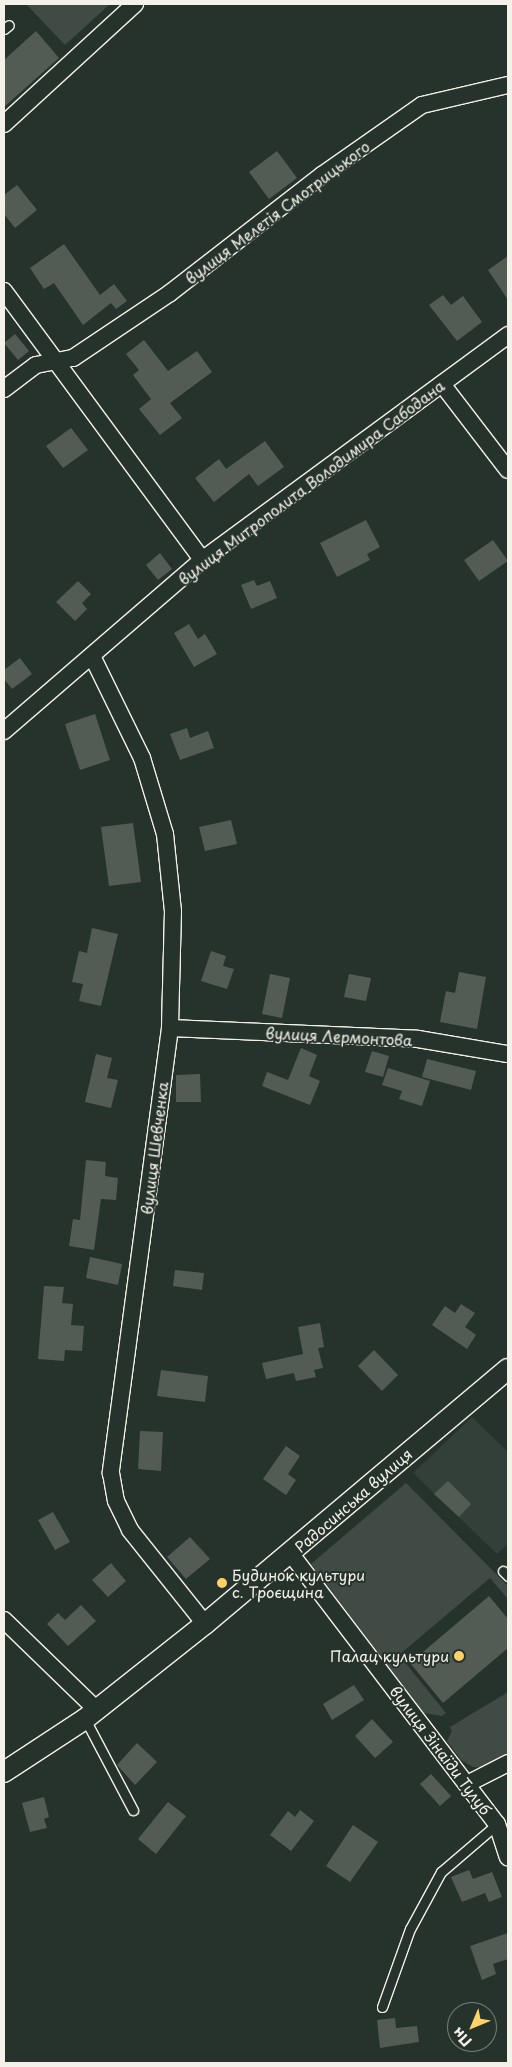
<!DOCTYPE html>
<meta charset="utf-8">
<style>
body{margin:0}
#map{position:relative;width:512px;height:2067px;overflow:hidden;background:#26332d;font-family:"Playpen Sans",sans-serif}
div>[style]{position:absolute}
.built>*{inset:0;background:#333f39}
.green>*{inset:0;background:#414b45}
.building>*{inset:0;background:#525c55}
.roads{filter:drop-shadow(1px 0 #f4f1e8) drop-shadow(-1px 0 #f4f1e8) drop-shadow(0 1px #f4f1e8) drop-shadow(0 -1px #f4f1e8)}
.service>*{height:9px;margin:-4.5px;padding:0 4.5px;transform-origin:4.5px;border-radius:4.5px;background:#26332d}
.minor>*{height:16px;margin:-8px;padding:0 8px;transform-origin:8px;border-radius:8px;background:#26332d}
.tertiary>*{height:20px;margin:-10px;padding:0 10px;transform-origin:10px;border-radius:10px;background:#26332d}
.dots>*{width:14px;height:14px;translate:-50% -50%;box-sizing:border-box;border:2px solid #26332d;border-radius:50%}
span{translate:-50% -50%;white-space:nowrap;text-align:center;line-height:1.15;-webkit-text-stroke:4px #26332d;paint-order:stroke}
.street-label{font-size:15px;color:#f4f1e8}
.poi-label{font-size:15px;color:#f4f1e8}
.left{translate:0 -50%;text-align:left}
.right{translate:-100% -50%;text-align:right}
.frame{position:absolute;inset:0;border:5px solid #f4f1e8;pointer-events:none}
.north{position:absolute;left:447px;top:2002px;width:50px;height:50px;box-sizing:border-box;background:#26332d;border:1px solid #787f78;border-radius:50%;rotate:225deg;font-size:14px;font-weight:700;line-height:20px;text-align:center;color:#f4f1e8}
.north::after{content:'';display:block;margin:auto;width:18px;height:22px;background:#ffd166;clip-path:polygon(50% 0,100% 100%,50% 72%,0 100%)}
</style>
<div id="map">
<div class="built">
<i style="clip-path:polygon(472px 1417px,508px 1452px,508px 1544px,497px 1554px,413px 1473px)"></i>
</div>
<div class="green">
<i style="clip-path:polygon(26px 4px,110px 4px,65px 45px)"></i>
<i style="clip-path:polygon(406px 1483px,508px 1586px,508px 1599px,490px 1578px,399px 1655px,446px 1713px,442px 1716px,424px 1713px,311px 1564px)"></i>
<i style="clip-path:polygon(508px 1692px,508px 1757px,486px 1768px,473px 1767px,461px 1760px,447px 1741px,452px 1731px,450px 1727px)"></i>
</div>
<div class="building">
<i style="clip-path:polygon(36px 31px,59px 58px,4px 107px,4px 60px)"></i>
<i style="clip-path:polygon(277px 151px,297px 178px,269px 199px,249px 172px)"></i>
<i style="clip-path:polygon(17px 185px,37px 210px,15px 228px,4px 214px,4px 195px)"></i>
<i style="clip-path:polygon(64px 244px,100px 295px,114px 284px,127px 301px,116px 309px,111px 303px,83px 325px,54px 283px,44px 289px,30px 268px)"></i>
<i style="clip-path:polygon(508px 256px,508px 300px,488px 270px)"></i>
<i style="clip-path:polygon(443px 295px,451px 305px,463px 296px,482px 322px,457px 341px,429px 305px)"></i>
<i style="clip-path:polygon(15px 334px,29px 351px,18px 360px,4px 343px)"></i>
<i style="clip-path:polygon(144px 340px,168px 371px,197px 351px,212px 372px,170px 403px,182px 418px,160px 435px,139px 409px,151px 399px,133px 375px,139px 370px,126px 354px)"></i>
<i style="clip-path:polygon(71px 428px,88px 450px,63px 468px,46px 446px)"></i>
<i style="clip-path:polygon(265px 441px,284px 467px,258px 486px,249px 474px,214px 502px,195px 478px,219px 459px,226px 469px)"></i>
<i style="clip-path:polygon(366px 520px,380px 547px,367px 554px,370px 560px,337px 577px,320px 543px)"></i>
<i style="clip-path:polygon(493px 540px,508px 561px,479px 581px,464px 560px)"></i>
<i style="clip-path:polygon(160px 553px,172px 569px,158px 580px,146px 565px)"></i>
<i style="clip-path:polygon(254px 580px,257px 586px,270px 581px,277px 598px,251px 609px,241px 585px)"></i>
<i style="clip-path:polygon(78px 581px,91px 594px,82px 603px,87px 609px,75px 621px,56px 602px)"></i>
<i style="clip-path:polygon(189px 624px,198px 639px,205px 634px,217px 654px,194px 667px,174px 633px)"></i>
<i style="clip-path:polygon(20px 658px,32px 674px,12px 689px,4px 679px,4px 670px)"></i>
<i style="clip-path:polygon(95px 714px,110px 760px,80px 770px,65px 724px)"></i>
<i style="clip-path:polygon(187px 728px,190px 738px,208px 731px,214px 748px,180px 760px,170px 734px)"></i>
<i style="clip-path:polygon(231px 820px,237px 844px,205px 851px,199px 827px)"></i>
<i style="clip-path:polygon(133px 823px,141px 882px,109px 886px,101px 827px)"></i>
<i style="clip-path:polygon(92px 928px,118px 934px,101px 1006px,79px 1001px,83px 984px,72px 982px,79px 951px,87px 953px)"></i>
<i style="clip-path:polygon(211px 951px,226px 956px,223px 966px,234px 969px,227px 989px,201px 981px)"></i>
<i style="clip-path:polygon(459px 972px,486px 977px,477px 1029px,440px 1022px,446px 991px,455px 993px)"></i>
<i style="clip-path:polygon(270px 974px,290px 978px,282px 1018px,262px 1014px)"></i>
<i style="clip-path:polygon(349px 974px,371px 978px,366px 1001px,344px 997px)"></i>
<i style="clip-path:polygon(301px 1048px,317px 1055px,309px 1076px,320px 1081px,310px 1105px,262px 1086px,267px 1072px,288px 1080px)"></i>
<i style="clip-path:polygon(372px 1051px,389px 1056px,383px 1077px,365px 1072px)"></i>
<i style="clip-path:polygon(96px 1054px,112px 1058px,107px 1078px,118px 1080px,111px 1108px,85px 1102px)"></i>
<i style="clip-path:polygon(427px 1059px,476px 1071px,471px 1090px,422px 1077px)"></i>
<i style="clip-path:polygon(388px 1068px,430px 1081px,422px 1106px,399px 1099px,402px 1091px,382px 1085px)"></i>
<i style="clip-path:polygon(200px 1074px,201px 1102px,176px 1102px,176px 1075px)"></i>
<i style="clip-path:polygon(86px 1160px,106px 1162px,105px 1176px,118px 1178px,116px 1200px,101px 1199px,94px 1250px,69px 1246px,73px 1219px,80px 1220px)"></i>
<i style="clip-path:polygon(90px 1257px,122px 1264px,118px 1285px,86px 1278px)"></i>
<i style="clip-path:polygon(175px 1270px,204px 1273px,202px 1290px,173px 1286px)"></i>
<i style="clip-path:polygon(44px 1286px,64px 1287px,62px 1303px,73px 1304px,71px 1325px,84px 1326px,82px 1351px,65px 1350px,64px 1361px,38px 1359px)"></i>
<i style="clip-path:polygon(461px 1304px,475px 1313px,465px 1327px,476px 1335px,467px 1349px,432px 1325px,445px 1306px,455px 1313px)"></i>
<i style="clip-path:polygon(320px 1323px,324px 1347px,318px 1348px,323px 1368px,314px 1370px,316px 1377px,296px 1381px,294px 1373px,266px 1379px,262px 1363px,303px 1354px,298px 1327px)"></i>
<i style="clip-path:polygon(374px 1350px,398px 1375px,382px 1391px,358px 1366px)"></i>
<i style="clip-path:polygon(161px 1370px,208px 1376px,205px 1402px,157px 1396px)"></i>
<i style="clip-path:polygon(140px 1431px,163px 1432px,161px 1471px,138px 1469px)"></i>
<i style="clip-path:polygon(286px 1446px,300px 1456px,288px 1474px,296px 1480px,286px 1495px,263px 1479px)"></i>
<i style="clip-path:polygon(448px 1481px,471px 1504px,459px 1517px,434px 1494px)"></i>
<i style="clip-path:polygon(53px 1512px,70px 1542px,55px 1550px,38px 1520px)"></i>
<i style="clip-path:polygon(190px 1537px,210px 1559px,186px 1579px,167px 1557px)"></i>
<i style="clip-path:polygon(111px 1563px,126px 1581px,108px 1597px,92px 1580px)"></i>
<i style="clip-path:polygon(489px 1596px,508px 1619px,508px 1648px,443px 1703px,410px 1663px)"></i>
<i style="clip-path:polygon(81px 1605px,96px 1621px,68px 1646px,47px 1624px,58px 1613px,65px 1620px)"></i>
<i style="clip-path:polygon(354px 1685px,364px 1700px,332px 1720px,323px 1704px)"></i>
<i style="clip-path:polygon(372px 1719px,393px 1742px,375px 1758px,355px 1736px)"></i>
<i style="clip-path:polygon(137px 1743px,157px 1762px,135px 1785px,117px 1765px)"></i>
<i style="clip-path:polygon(431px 1774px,451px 1796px,440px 1806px,420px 1784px)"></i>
<i style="clip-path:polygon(44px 1797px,49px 1817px,44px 1819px,47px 1828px,30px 1832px,22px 1803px)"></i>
<i style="clip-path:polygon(168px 1802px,186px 1816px,156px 1854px,138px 1839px)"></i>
<i style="clip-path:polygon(300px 1810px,314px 1821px,291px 1851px,270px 1835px,288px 1811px,295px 1817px)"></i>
<i style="clip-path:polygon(353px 1825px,378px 1842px,350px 1882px,326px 1866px)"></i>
<i style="clip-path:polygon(469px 1870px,473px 1879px,492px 1872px,502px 1897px,489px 1902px,485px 1893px,462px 1902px,451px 1877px)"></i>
<i style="clip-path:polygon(508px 1933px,508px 1959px,493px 1964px,496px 1974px,482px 1980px,470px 1946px)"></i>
<i style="clip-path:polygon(395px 2018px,396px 2028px,417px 2026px,419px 2042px,380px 2048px,377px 2020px)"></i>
</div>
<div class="roads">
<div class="service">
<i style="left:4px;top:29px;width:6px;rotate:-39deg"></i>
<i style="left:503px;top:1571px;width:7px;rotate:45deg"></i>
<i style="left:85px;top:1719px;width:103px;rotate:62.2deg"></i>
<i style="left:382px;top:2007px;width:83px;rotate:-70.3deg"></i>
<i style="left:410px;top:1929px;width:65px;rotate:-61.5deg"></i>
<i style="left:441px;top:1872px;width:74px;rotate:-40.6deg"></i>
</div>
<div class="minor">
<i style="left:4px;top:124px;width:178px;rotate:-42.5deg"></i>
<i style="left:4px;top:291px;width:334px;rotate:53.6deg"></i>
<i style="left:442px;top:384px;width:108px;rotate:52.5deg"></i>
<i style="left:4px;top:389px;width:40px;rotate:-37deg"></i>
<i style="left:36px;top:365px;width:38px;rotate:-11deg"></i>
<i style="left:73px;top:358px;width:117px;rotate:-33.8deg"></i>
<i style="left:170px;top:293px;width:192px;rotate:-37.8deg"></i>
<i style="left:322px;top:175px;width:122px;rotate:-35deg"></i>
<i style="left:422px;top:105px;width:88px;rotate:-13.1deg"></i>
<i style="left:92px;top:656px;width:114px;rotate:63.9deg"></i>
<i style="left:142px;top:758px;width:79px;rotate:73.2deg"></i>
<i style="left:165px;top:834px;width:77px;rotate:84.1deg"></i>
<i style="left:173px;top:911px;width:117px;rotate:91.5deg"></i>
<i style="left:170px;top:1028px;width:449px;rotate:97.6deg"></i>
<i style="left:111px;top:1473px;width:28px;rotate:80deg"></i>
<i style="left:116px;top:1501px;width:32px;rotate:64deg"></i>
<i style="left:130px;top:1530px;width:120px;rotate:51.4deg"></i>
<i style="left:4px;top:731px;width:262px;rotate:-40.8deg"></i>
<i style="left:202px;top:560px;width:380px;rotate:-36.3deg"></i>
<i style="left:170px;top:1028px;width:248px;rotate:2.5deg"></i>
<i style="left:418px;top:1039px;width:91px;rotate:9.5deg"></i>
<i style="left:291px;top:1554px;width:340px;rotate:52.7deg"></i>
<i style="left:497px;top:1824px;width:35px;rotate:72deg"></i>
<i style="left:4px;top:1620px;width:129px;rotate:44.1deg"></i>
<i style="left:467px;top:1784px;width:46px;rotate:-27.1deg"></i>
</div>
<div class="tertiary">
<i style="left:4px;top:1772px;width:97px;rotate:-33.2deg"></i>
<i style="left:85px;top:1719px;width:153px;rotate:-38.4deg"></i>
<i style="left:205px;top:1624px;width:396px;rotate:-40.1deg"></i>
</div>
</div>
<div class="dots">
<i style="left:222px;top:1583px;background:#ffd166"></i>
<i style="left:459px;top:1656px;background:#ffd166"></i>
</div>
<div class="street-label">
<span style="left:277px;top:212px;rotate:-37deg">вулиця Мелетія Смотрицького</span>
<span style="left:311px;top:482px;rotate:-37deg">вулиця Митрополита Володимира Сабодана</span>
<span style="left:339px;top:1036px;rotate:3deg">вулиця Лермонтова</span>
<span style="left:154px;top:1148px;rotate:-83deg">вулиця Шевченка</span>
<span style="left:353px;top:1500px;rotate:-41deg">Радосинська вулиця</span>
<span style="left:441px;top:1750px;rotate:53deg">вулиця Зінаїди Тулуб</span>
</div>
<div class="poi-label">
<span class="left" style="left:232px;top:1583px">Будинок культури<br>с. Троєщина</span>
<span class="right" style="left:449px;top:1656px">Палац культури</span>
</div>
<div class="frame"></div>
<div class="north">Пн</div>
</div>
